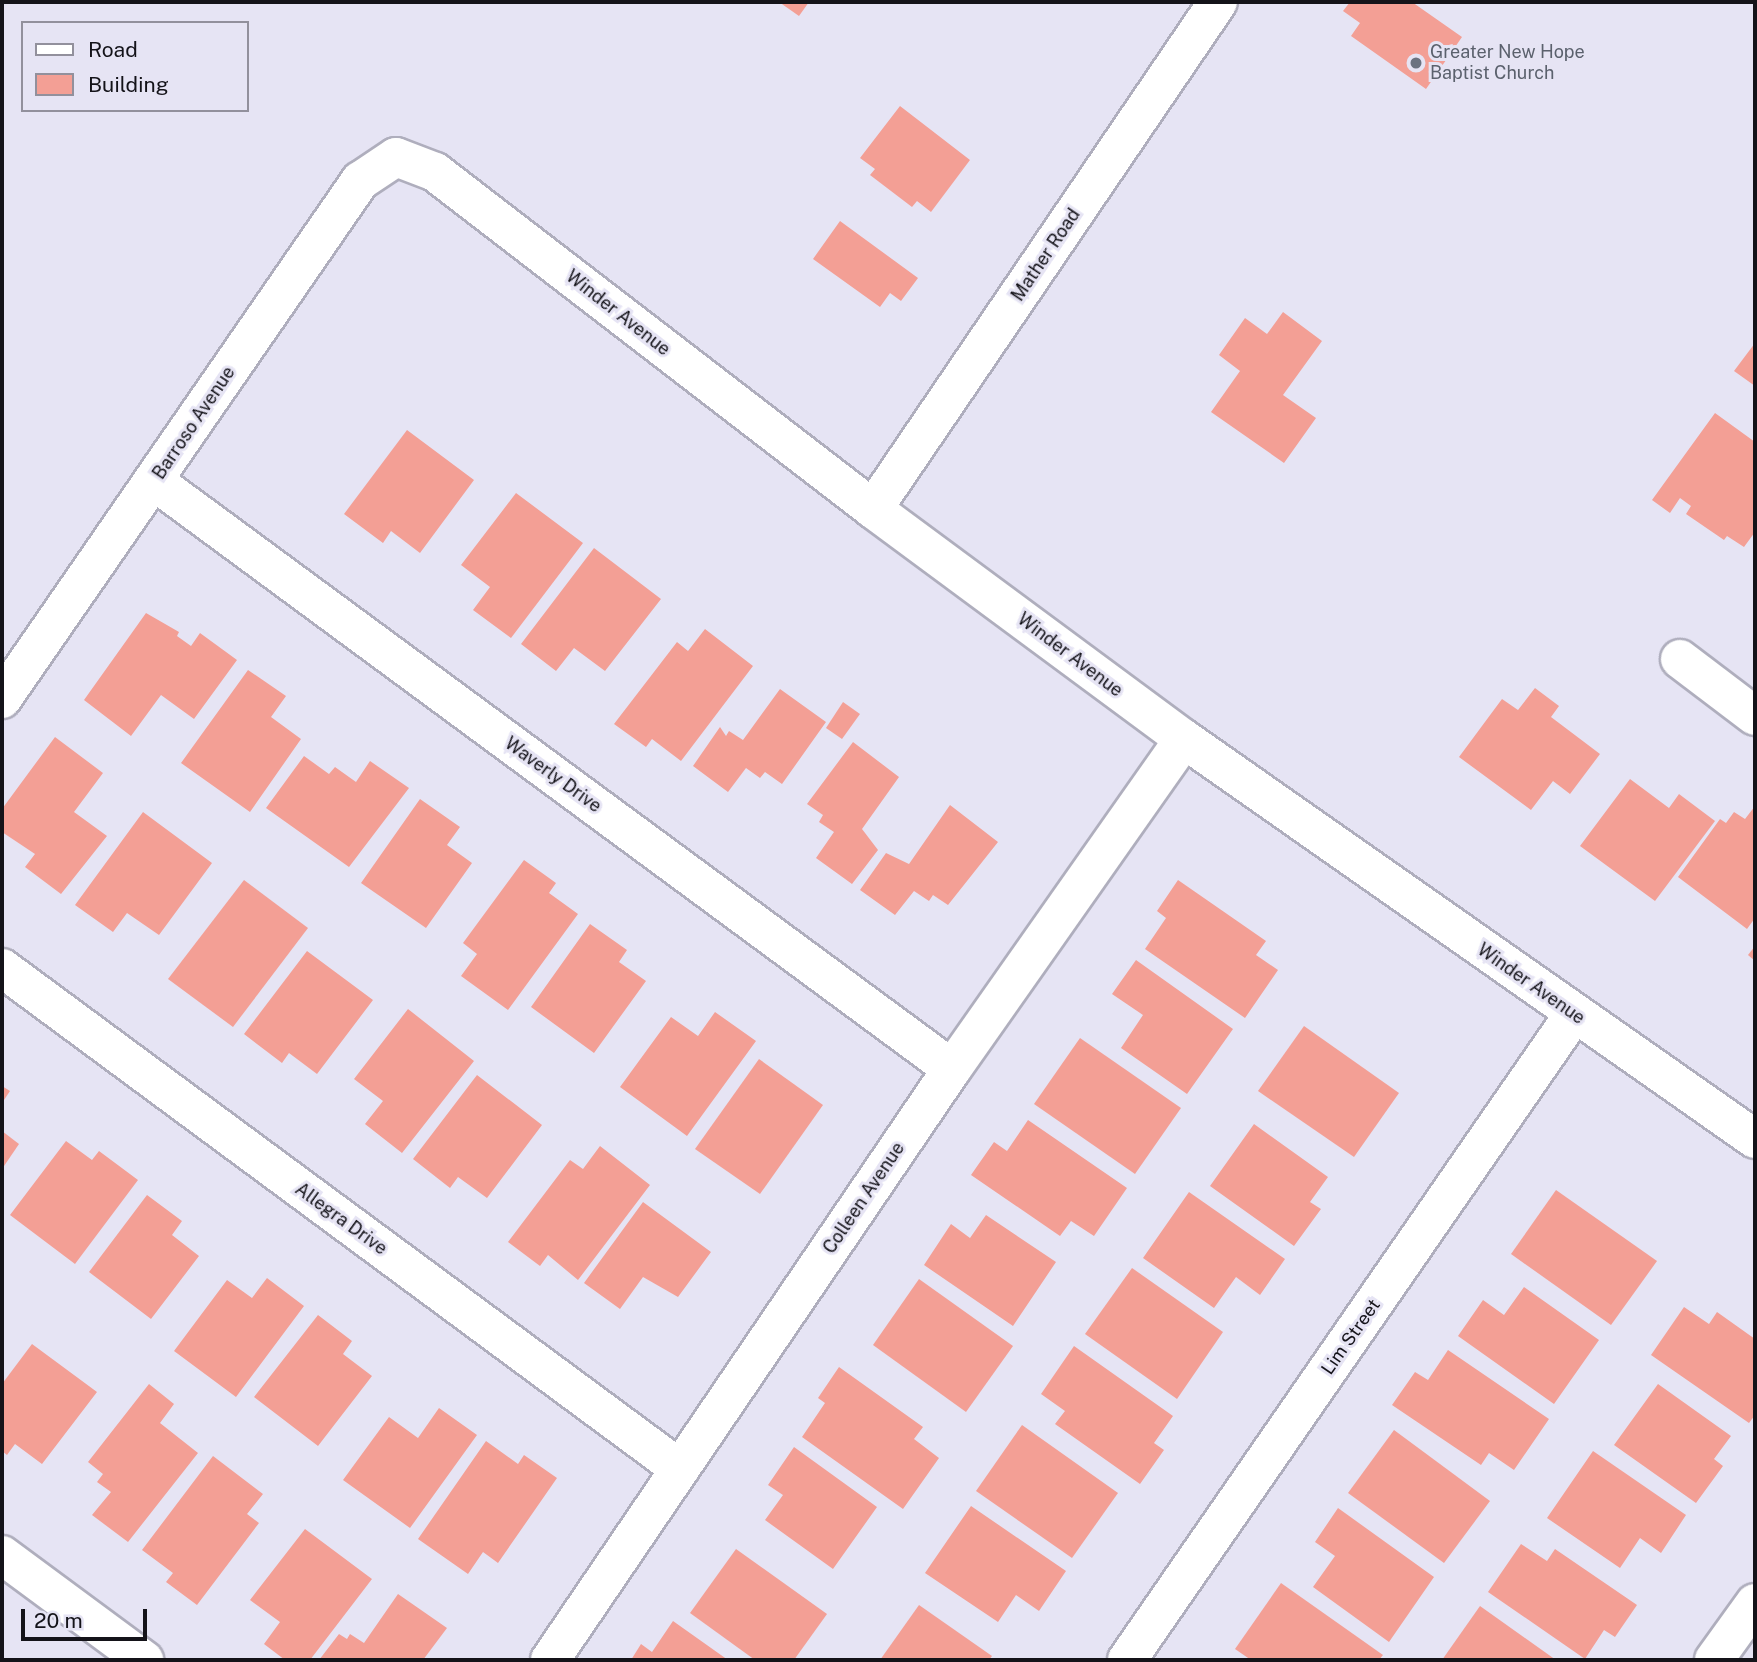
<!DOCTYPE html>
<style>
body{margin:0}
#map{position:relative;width:1757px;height:1662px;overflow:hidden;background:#e6e4f4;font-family:"Public Sans",sans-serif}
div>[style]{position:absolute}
.building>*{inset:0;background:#f39f95}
.roads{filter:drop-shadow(2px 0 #afaebd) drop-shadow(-2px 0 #afaebd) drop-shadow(0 2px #afaebd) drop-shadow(0 -2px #afaebd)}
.street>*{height:38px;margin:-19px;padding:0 19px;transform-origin:19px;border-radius:19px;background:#fff}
.dots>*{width:19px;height:19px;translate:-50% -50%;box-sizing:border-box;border:4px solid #e6e4f4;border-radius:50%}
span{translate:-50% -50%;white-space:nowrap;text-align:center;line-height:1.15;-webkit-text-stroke:6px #e6e4f4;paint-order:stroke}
.worship-label{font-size:18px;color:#5b616d}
.left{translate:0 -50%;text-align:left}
.street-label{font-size:18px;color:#141319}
.frame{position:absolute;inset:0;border:4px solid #141319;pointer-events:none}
.legend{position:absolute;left:21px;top:21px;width:228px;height:91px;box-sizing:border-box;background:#e6e4f4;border:2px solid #92909c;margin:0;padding:9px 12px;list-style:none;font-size:21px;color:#141319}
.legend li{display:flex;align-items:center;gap:14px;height:35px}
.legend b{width:35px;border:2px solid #92909c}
.scale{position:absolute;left:21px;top:1609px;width:126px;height:32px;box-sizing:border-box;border:4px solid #141319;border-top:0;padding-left:9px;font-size:21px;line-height:24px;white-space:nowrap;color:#141319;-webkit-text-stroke:5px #e6e4f4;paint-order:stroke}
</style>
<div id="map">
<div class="building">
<i style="clip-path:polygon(779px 2px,809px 2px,799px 16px)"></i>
<i style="clip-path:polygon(1350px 2px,1412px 2px,1462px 37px,1426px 89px,1351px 36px,1360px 23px,1343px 11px)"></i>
<i style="clip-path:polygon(900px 106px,970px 160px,931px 212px,917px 201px,912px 207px,870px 175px,875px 169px,860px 158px)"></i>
<i style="clip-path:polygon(840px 221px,918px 278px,901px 301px,890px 293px,880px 307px,813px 259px)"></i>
<i style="clip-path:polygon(1283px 312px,1322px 341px,1283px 395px,1316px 418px,1284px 463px,1211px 412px,1240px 371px,1219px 355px,1245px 318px,1267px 334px)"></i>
<i style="clip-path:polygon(1755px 343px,1755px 386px,1734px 371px)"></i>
<i style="clip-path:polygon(1715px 413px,1755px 442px,1755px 532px,1744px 547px,1727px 536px,1724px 540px,1686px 514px,1691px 506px,1680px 498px,1670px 513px,1652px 500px)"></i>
<i style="clip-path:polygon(407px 430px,474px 480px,420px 553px,391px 531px,383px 543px,344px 514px)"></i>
<i style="clip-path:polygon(516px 493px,583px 543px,511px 638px,473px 610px,490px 587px,461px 565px)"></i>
<i style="clip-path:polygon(594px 548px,661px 599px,605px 671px,574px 648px,556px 671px,521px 644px)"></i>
<i style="clip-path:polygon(146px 613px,179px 632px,177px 636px,191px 646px,200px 633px,237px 660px,194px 719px,161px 695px,131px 736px,84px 700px)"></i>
<i style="clip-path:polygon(705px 629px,753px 666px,681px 761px,652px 739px,646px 747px,614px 724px,677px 642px,688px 651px)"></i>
<i style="clip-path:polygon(248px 670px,286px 696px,271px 717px,301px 739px,250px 812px,181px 763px)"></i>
<i style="clip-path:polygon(1535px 688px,1559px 706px,1551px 717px,1600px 754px,1570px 794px,1553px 781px,1531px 810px,1459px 757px,1502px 699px,1518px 710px)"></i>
<i style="clip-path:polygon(780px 689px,826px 722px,782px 784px,765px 772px,760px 778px,746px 768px,728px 792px,693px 766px,720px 727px,726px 736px,729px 731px,743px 740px)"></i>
<i style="clip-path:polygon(843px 702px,860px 714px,842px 739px,826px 728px)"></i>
<i style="clip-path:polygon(55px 737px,103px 773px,74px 812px,107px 836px,61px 894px,25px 867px,35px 854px,2px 832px,2px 809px)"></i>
<i style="clip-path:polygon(853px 742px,899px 777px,862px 829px,878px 850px,852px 884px,816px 858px,834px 832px,819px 822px,823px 815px,807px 804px)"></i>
<i style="clip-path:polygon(304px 756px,329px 774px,335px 767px,356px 782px,370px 761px,409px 788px,349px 867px,266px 808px)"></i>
<i style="clip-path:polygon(1630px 779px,1669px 808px,1679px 794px,1715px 821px,1655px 901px,1580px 846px)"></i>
<i style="clip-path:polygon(420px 799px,460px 827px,447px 845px,472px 863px,426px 928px,361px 883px)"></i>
<i style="clip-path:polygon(950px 805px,998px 842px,948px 905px,933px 895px,929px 901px,914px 891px,895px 915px,860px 890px,886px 853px,909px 864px)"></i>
<i style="clip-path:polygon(1755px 806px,1755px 918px,1747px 929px,1678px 877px,1720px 819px,1726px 823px,1734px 812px,1745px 819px)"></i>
<i style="clip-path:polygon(143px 812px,212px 863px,159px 935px,127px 913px,113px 932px,75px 905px)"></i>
<i style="clip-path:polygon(524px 860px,556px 883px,549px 893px,578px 914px,508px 1010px,461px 976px,477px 954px,463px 943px)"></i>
<i style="clip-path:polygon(244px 880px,308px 928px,233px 1027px,168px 979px)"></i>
<i style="clip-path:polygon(1178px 880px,1266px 941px,1256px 955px,1278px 970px,1245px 1018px,1145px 949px,1166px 918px,1157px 911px)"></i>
<i style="clip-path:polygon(590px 924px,627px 950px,619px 962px,646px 981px,594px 1053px,531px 1007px)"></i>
<i style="clip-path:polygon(1755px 946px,1755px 961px,1748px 955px)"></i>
<i style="clip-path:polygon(307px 951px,373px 1000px,317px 1074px,289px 1053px,282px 1063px,244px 1034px)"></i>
<i style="clip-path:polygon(1136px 960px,1233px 1029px,1187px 1094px,1121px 1048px,1143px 1015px,1112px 994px)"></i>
<i style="clip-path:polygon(408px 1009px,474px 1061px,402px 1153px,365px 1124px,383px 1101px,354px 1079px)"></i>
<i style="clip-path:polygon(715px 1012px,756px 1041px,687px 1136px,620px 1087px,671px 1017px,698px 1036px)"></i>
<i style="clip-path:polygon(1304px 1026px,1399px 1093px,1354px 1157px,1258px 1091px)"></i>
<i style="clip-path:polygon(1080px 1038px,1181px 1108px,1135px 1174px,1034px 1104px)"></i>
<i style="clip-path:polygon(759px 1059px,823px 1105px,760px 1194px,695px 1149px)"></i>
<i style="clip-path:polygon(477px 1075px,542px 1125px,487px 1198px,458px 1177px,450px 1188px,413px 1159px)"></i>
<i style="clip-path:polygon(2px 1086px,10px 1091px,2px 1103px)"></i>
<i style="clip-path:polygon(1028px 1120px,1127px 1188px,1094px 1236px,1071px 1221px,1060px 1236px,971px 1175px,994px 1142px,1007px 1151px)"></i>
<i style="clip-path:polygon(1254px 1124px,1328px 1177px,1310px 1202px,1321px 1209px,1294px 1246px,1210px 1186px)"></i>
<i style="clip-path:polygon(2px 1131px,19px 1144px,2px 1169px)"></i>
<i style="clip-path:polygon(66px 1141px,92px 1160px,99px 1151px,138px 1180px,75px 1264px,10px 1215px)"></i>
<i style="clip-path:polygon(600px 1146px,650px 1185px,578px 1280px,548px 1255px,540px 1266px,508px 1242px,570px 1160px,583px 1169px)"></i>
<i style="clip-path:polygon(1556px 1190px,1657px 1261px,1611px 1325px,1511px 1254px)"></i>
<i style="clip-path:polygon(1189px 1192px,1285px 1259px,1260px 1295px,1236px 1277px,1214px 1308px,1143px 1258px)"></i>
<i style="clip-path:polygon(147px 1195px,182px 1221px,172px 1235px,199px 1256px,151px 1319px,89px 1272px)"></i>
<i style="clip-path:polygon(643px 1202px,711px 1252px,678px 1297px,643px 1277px,620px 1309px,584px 1283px)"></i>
<i style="clip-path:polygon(986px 1215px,1056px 1262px,1013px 1326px,924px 1265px,951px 1224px,970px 1238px)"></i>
<i style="clip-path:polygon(1132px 1268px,1223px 1332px,1177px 1399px,1085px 1334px)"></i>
<i style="clip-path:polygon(267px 1278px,304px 1306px,236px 1397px,174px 1351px,227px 1280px,252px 1298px)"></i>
<i style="clip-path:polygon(919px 1279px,1013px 1346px,966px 1412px,873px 1345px)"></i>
<i style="clip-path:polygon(1524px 1287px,1599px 1340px,1554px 1404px,1458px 1336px,1483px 1300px,1504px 1315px)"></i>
<i style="clip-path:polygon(1684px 1307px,1709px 1324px,1717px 1312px,1755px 1339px,1755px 1415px,1749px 1423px,1651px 1355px)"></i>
<i style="clip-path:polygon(318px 1315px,352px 1341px,343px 1354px,372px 1376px,318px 1446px,254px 1397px)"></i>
<i style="clip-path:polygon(32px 1344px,97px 1392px,42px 1464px,15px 1444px,7px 1455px,2px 1451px,2px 1384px)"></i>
<i style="clip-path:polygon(1074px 1346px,1173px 1416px,1154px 1443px,1164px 1450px,1140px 1484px,1055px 1424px,1065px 1411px,1041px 1394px)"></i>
<i style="clip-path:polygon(1448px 1350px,1549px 1419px,1514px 1470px,1489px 1453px,1481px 1465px,1392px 1405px,1415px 1372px,1428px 1380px)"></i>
<i style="clip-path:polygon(839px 1367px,923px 1427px,914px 1439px,939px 1458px,903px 1509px,802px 1437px,825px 1403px,818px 1398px)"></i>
<i style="clip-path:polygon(149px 1384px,174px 1404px,160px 1423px,198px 1453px,128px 1542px,92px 1515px,111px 1492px,97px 1482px,103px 1474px,88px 1462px)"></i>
<i style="clip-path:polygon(1658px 1384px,1731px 1436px,1714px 1459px,1723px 1466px,1696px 1503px,1614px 1445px)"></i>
<i style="clip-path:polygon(439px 1408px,477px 1435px,410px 1528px,343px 1480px,389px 1417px,418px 1438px)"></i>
<i style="clip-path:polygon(1022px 1425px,1118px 1493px,1072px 1558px,976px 1491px)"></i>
<i style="clip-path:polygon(1394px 1430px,1490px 1501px,1444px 1563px,1348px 1493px)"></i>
<i style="clip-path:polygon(486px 1441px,518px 1464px,524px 1455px,557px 1478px,498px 1563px,483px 1552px,468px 1574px,418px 1539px)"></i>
<i style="clip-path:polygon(794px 1447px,877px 1507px,833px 1569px,765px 1520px,783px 1495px,768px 1485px)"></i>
<i style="clip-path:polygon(1593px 1451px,1686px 1515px,1661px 1553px,1640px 1538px,1620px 1568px,1547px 1518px)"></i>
<i style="clip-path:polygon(213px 1456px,263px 1494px,247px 1514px,259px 1523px,197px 1605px,166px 1582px,173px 1573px,142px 1550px)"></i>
<i style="clip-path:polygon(971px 1506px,1066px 1571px,1039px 1611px,1016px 1595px,998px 1622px,925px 1573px)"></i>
<i style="clip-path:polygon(1338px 1508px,1434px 1577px,1389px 1642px,1313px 1587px,1335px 1556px,1315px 1542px)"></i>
<i style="clip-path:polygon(305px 1529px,372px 1579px,310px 1660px,285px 1660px,264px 1644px,280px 1622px,250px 1600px)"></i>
<i style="clip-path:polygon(1521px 1544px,1547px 1561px,1555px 1549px,1637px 1605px,1615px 1637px,1604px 1630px,1585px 1659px,1488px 1592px)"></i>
<i style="clip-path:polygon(736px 1549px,827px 1614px,794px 1660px,755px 1660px,690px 1613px)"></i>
<i style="clip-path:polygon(1281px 1583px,1383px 1655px,1379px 1660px,1251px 1660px,1235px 1649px)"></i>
<i style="clip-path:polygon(398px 1594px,447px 1628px,423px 1660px,319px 1660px,339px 1634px,347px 1639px,350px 1634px,364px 1643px)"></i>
<i style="clip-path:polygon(919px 1605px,992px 1656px,989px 1660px,880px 1660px)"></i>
<i style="clip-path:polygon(1480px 1606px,1556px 1660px,1442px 1660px)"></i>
<i style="clip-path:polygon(673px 1621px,728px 1660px,631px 1660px,641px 1644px,652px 1652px)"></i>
</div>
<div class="roads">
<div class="street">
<i style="left:154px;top:481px;width:991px;rotate:36.38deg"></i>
<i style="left:873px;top:509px;width:613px;rotate:-55.77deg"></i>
<i style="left:1680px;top:659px;width:94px;rotate:37.2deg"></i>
<i style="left:2px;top:699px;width:630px;rotate:-55.35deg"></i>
<i style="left:360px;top:181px;width:43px;rotate:-33.7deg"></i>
<i style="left:396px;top:157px;width:42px;rotate:21deg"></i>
<i style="left:435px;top:172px;width:553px;rotate:37.57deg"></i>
<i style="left:873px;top:509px;width:387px;rotate:36.5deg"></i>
<i style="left:1184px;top:739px;width:697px;rotate:35.01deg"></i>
<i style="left:2px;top:968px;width:843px;rotate:36.46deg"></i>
<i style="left:2px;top:1555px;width:177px;rotate:36.5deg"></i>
<i style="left:550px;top:1660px;width:715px;rotate:-55.78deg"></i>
<i style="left:952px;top:1069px;width:403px;rotate:-54.9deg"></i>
<i style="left:1127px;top:1660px;width:786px;rotate:-55.32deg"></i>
<i style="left:1714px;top:1660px;width:70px;rotate:-54.3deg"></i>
</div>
</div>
<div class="dots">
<i style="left:1416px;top:63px;background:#6b7280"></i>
</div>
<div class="worship-label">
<span class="left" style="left:1430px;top:63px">Greater New Hope<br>Baptist Church</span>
</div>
<div class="street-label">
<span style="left:1046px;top:255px;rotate:-56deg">Mather Road</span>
<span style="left:618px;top:313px;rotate:38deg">Winder Avenue</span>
<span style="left:194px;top:423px;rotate:-56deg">Barroso Avenue</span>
<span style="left:1070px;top:655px;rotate:37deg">Winder Avenue</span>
<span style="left:553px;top:775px;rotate:36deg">Waverly Drive</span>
<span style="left:1531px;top:984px;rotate:35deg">Winder Avenue</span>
<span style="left:864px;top:1198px;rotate:-56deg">Colleen Avenue</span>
<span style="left:341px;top:1219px;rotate:36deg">Allegra Drive</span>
<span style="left:1351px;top:1337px;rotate:-55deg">Lim Street</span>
</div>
<div class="frame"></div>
<ul class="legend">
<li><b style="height:9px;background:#fff"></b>Road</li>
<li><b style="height:19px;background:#f39f95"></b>Building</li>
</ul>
<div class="scale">20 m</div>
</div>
